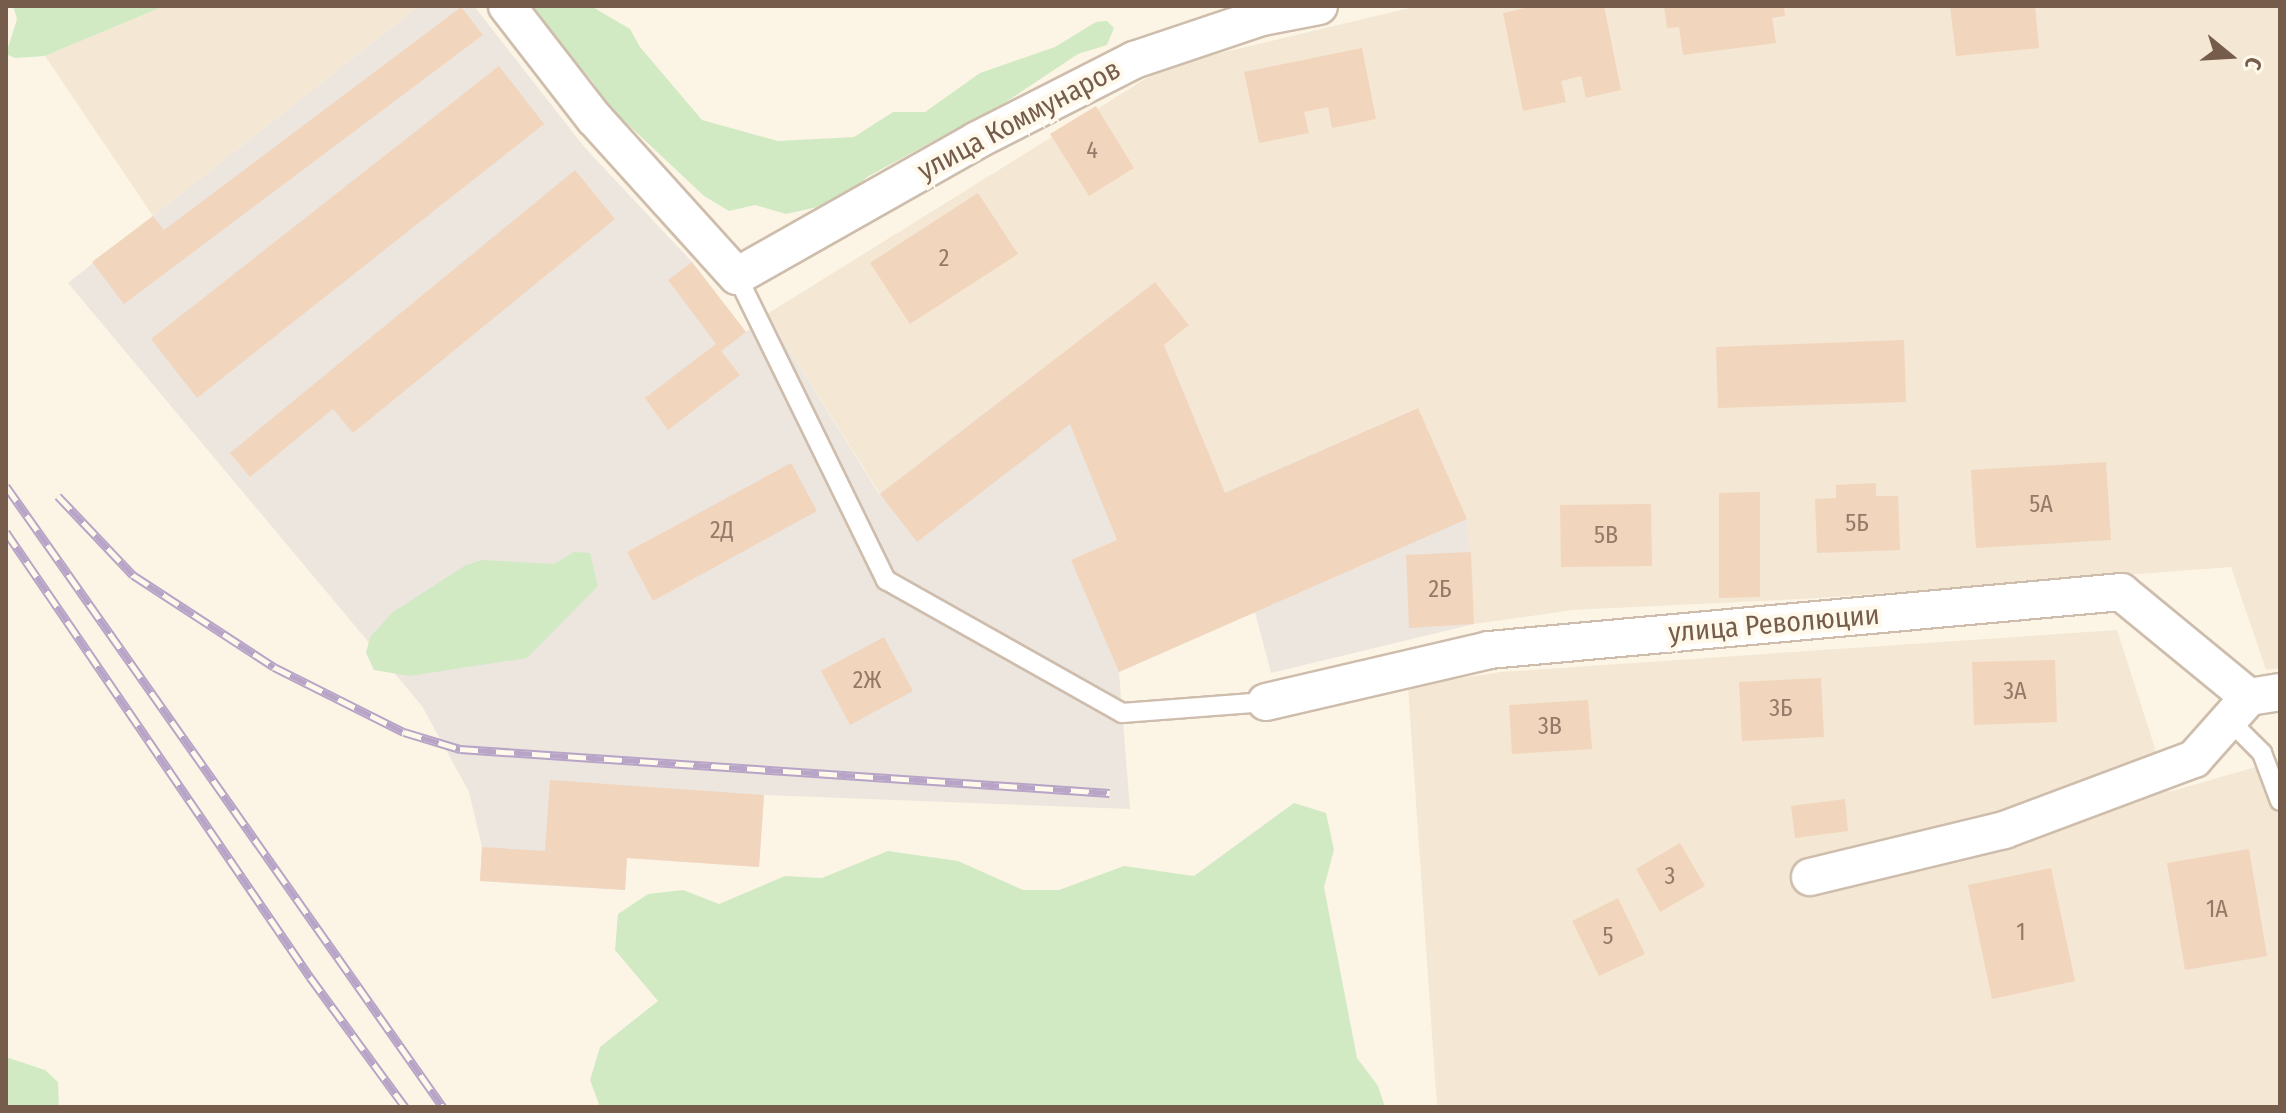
<!DOCTYPE html>
<meta charset="utf-8">
<style>
body{margin:0}
#map{position:relative;width:2286px;height:1113px;overflow:hidden;background:#fcf5e5;font-family:"Fira Sans Condensed",sans-serif}
div>[style]{position:absolute}
.residential>*{inset:0;background:#f4e7d4}
.industrial>*{inset:0;background:#ece6df}
.green>*{inset:0;background:#d1eac4}
.building>*{inset:0;background:#f2d5bd}
.roads{filter:drop-shadow(2px 0 #cebdac) drop-shadow(-2px 0 #cebdac) drop-shadow(0 2px #cebdac) drop-shadow(0 -2px #cebdac)}
.lane>*{height:18px;margin:-9px;padding:0 9px;transform-origin:9px;border-radius:9px;background:#fff}
.street>*{height:36px;margin:-18px;padding:0 18px;transform-origin:18px;border-radius:18px;background:#fff}
.rail>*{height:9px;margin-top:-4.5px;transform-origin:0;background:repeating-linear-gradient(90deg,#fff9ec 0 18px,#b8a4c6 0 36px);box-sizing:border-box;border-block:2px solid #b8a4c6}
span{translate:-50% -50%;white-space:nowrap;text-align:center;line-height:1.15;-webkit-text-stroke:8px #fff9ec;paint-order:stroke}
.number-label{font-size:24px;color:#957a67}
.number-label span{-webkit-text-stroke-width:0}
.street-label{font-size:28px;color:#765c4a}
.frame{position:absolute;inset:0;border:8px solid #765c4a;pointer-events:none}
.north{position:absolute;left:2190px;top:16px;width:80px;height:80px;-webkit-text-stroke:6px #fff9ec;paint-order:stroke;rotate:108deg;font-size:22px;font-weight:700;line-height:32px;text-align:center;color:#765c4a}
.north::after{content:'';display:block;margin:auto;width:28px;height:36px;background:#765c4a;clip-path:polygon(50% 0,100% 100%,50% 72%,0 100%)}
</style>
<div id="map">
<div class="residential">
<i style="clip-path:polygon(164px 6px,419px 6px,153px 216px,45px 56px)"></i>
<i style="clip-path:polygon(1418px 6px,2280px 6px,2280px 668px,2266px 670px,2231px 567px,1819px 598px,1573px 610px,1474px 624px,1467px 519px,1417px 408px,1225px 493px,1164px 345px,1189px 325px,1155px 282px,880px 494px,767px 314px,1166px 66px)"></i>
<i style="clip-path:polygon(2117px 630px,2169px 792px,2280px 760px,2280px 1107px,1437px 1107px,1408px 686px,1501px 672px)"></i>
</div>
<div class="industrial">
<i style="clip-path:polygon(419px 6px,474px 6px,586px 149px,692px 262px,746px 332px,767px 314px,879px 494px,1155px 282px,1189px 325px,1164px 345px,1225px 492px,1418px 408px,1467px 519px,1474px 624px,1271px 673px,1255px 612px,1119px 672px,1130px 809px,764px 795px,759px 867px,627px 858px,625px 890px,480px 881px,482px 847px,469px 792px,422px 706px,68px 283px)"></i>
</div>
<div class="green">
<i style="clip-path:polygon(13px 6px,164px 6px,45px 56px,15px 58px,6px 54px,17px 19px)"></i>
<i style="clip-path:polygon(528px 6px,591px 6px,630px 29px,640px 47px,702px 120px,778px 141px,854px 137px,893px 112px,925px 112px,980px 73px,1055px 47px,1096px 22px,1107px 21px,1114px 28px,1107px 45px,1078px 54px,1006px 102px,867px 177px,844px 201px,786px 214px,755px 205px,729px 211px,704px 196px,603px 101px,593px 82px)"></i>
<i style="clip-path:polygon(574px 552px,590px 553px,598px 586px,527px 658px,410px 676px,374px 670px,366px 653px,370px 637px,393px 612px,466px 565px,482px 560px,554px 564px)"></i>
<i style="clip-path:polygon(1294px 803px,1326px 813px,1334px 850px,1324px 887px,1357px 1058px,1378px 1086px,1385px 1107px,600px 1107px,590px 1080px,600px 1047px,658px 1001px,615px 950px,618px 914px,648px 894px,683px 890px,719px 904px,785px 876px,822px 878px,888px 851px,958px 861px,1023px 890px,1059px 890px,1124px 866px,1194px 876px)"></i>
<i style="clip-path:polygon(6px 1057px,45px 1070px,58px 1082px,59px 1107px,6px 1107px)"></i>
</div>
<div class="building">
<i style="clip-path:polygon(1534px 6px,1604px 6px,1621px 90px,1586px 98px,1581px 76px,1561px 81px,1566px 102px,1523px 111px,1503px 13px)"></i>
<i style="clip-path:polygon(1664px 6px,1784px 6px,1785px 16px,1772px 18px,1776px 43px,1683px 55px,1679px 27px,1667px 28px)"></i>
<i style="clip-path:polygon(1950px 6px,2035px 6px,2039px 48px,1956px 56px)"></i>
<i style="clip-path:polygon(461px 7px,483px 35px,124px 304px,92px 262px,153px 216px,164px 230px)"></i>
<i style="clip-path:polygon(1362px 48px,1376px 119px,1332px 128px,1328px 107px,1304px 112px,1309px 133px,1259px 143px,1244px 72px)"></i>
<i style="clip-path:polygon(499px 66px,544px 124px,197px 398px,151px 339px)"></i>
<i style="clip-path:polygon(1096px 106px,1134px 168px,1089px 196px,1050px 134px)"></i>
<i style="clip-path:polygon(575px 170px,615px 219px,353px 433px,333px 409px,250px 477px,230px 453px)"></i>
<i style="clip-path:polygon(978px 193px,1018px 254px,910px 324px,870px 263px)"></i>
<i style="clip-path:polygon(692px 262px,746px 332px,721px 351px,740px 375px,668px 430px,645px 398px,716px 344px,668px 280px)"></i>
<i style="clip-path:polygon(1155px 282px,1189px 325px,1164px 345px,1225px 493px,1418px 408px,1467px 519px,1119px 672px,1071px 560px,1117px 540px,1070px 424px,917px 542px,880px 494px)"></i>
<i style="clip-path:polygon(1904px 340px,1906px 402px,1718px 408px,1716px 347px)"></i>
<i style="clip-path:polygon(2106px 462px,2111px 540px,1976px 548px,1971px 470px)"></i>
<i style="clip-path:polygon(791px 463px,817px 511px,653px 601px,627px 552px)"></i>
<i style="clip-path:polygon(1876px 483px,1876px 496px,1898px 496px,1900px 550px,1817px 553px,1815px 499px,1836px 498px,1836px 485px)"></i>
<i style="clip-path:polygon(1760px 492px,1760px 597px,1719px 598px,1719px 493px)"></i>
<i style="clip-path:polygon(1651px 504px,1652px 566px,1561px 567px,1560px 505px)"></i>
<i style="clip-path:polygon(1471px 552px,1474px 624px,1409px 628px,1406px 555px)"></i>
<i style="clip-path:polygon(884px 637px,913px 691px,850px 725px,821px 671px)"></i>
<i style="clip-path:polygon(2055px 660px,2057px 722px,1974px 725px,1972px 662px)"></i>
<i style="clip-path:polygon(1821px 678px,1824px 737px,1742px 741px,1739px 682px)"></i>
<i style="clip-path:polygon(1588px 700px,1592px 749px,1512px 754px,1509px 705px)"></i>
<i style="clip-path:polygon(550px 780px,764px 795px,759px 867px,627px 858px,625px 890px,480px 881px,482px 847px,545px 851px)"></i>
<i style="clip-path:polygon(1845px 799px,1848px 831px,1795px 838px,1791px 806px)"></i>
<i style="clip-path:polygon(1680px 843px,1705px 886px,1660px 912px,1636px 869px)"></i>
<i style="clip-path:polygon(2249px 849px,2267px 956px,2185px 970px,2167px 863px)"></i>
<i style="clip-path:polygon(2051px 868px,2075px 981px,1992px 999px,1968px 885px)"></i>
<i style="clip-path:polygon(1618px 898px,1645px 954px,1599px 976px,1572px 921px)"></i>
</div>
<div class="roads">
<div class="lane">
<i style="left:737px;top:276px;width:339px;rotate:63.9deg"></i>
<i style="left:886px;top:580px;width:271px;rotate:29.4deg"></i>
<i style="left:1122px;top:713px;width:144px;rotate:-4.4deg"></i>
<i style="left:2229px;top:720px;width:47px;rotate:45deg"></i>
<i style="left:2262px;top:753px;width:51px;rotate:69.4deg"></i>
</div>
<div class="street">
<i style="left:507px;top:6px;width:142px;rotate:52.2deg"></i>
<i style="left:594px;top:118px;width:213px;rotate:47.9deg"></i>
<i style="left:737px;top:276px;width:276px;rotate:-29.5deg"></i>
<i style="left:977px;top:140px;width:176px;rotate:-27deg"></i>
<i style="left:1134px;top:60px;width:135px;rotate:-18.6deg"></i>
<i style="left:1262px;top:17px;width:58px;rotate:-10.9deg"></i>
<i style="left:1266px;top:702px;width:229px;rotate:-13.1deg"></i>
<i style="left:1489px;top:650px;width:635px;rotate:-5.24deg"></i>
<i style="left:2121px;top:592px;width:166px;rotate:39.4deg"></i>
<i style="left:2249px;top:697px;width:31px;rotate:-9deg"></i>
<i style="left:1810px;top:877px;width:200px;rotate:-13.6deg"></i>
<i style="left:2004px;top:830px;width:203px;rotate:-20.5deg"></i>
<i style="left:2194px;top:759px;width:83px;rotate:-48.4deg"></i>
</div>
</div>
<div class="rail">
<i style="left:6px;top:486px;width:759px;rotate:54.87deg"></i>
<i style="left:58px;top:496px;width:109px;rotate:46.5deg"></i>
<i style="left:133px;top:575px;width:168px;rotate:33.1deg"></i>
<i style="left:274px;top:667px;width:145px;rotate:26.6deg"></i>
<i style="left:404px;top:732px;width:59px;rotate:16.9deg"></i>
<i style="left:460px;top:749px;width:651px;rotate:3.87deg"></i>
<i style="left:6px;top:532px;width:539px;rotate:55.66deg"></i>
<i style="left:310px;top:977px;width:161px;rotate:53.8deg"></i>
</div>
<div class="number-label">
<span style="left:1092px;top:151px">4</span>
<span style="left:944px;top:259px">2</span>
<span style="left:2041px;top:505px">5А</span>
<span style="left:1857px;top:524px">5Б</span>
<span style="left:722px;top:531px">2Д</span>
<span style="left:1606px;top:536px">5В</span>
<span style="left:1440px;top:590px">2Б</span>
<span style="left:867px;top:681px">2Ж</span>
<span style="left:2015px;top:692px">3А</span>
<span style="left:1781px;top:709px">3Б</span>
<span style="left:1550px;top:727px">3В</span>
<span style="left:1670px;top:877px">3</span>
<span style="left:2217px;top:910px">1А</span>
<span style="left:2021px;top:933px">1</span>
<span style="left:1608px;top:937px">5</span>
</div>
<div class="street-label">
<span style="left:1019px;top:120px;rotate:-28deg">улица Коммунаров</span>
<span style="left:1774px;top:624px;rotate:-5deg">улица Революции</span>
</div>
<div class="frame"></div>
<div class="north">С</div>
</div>
